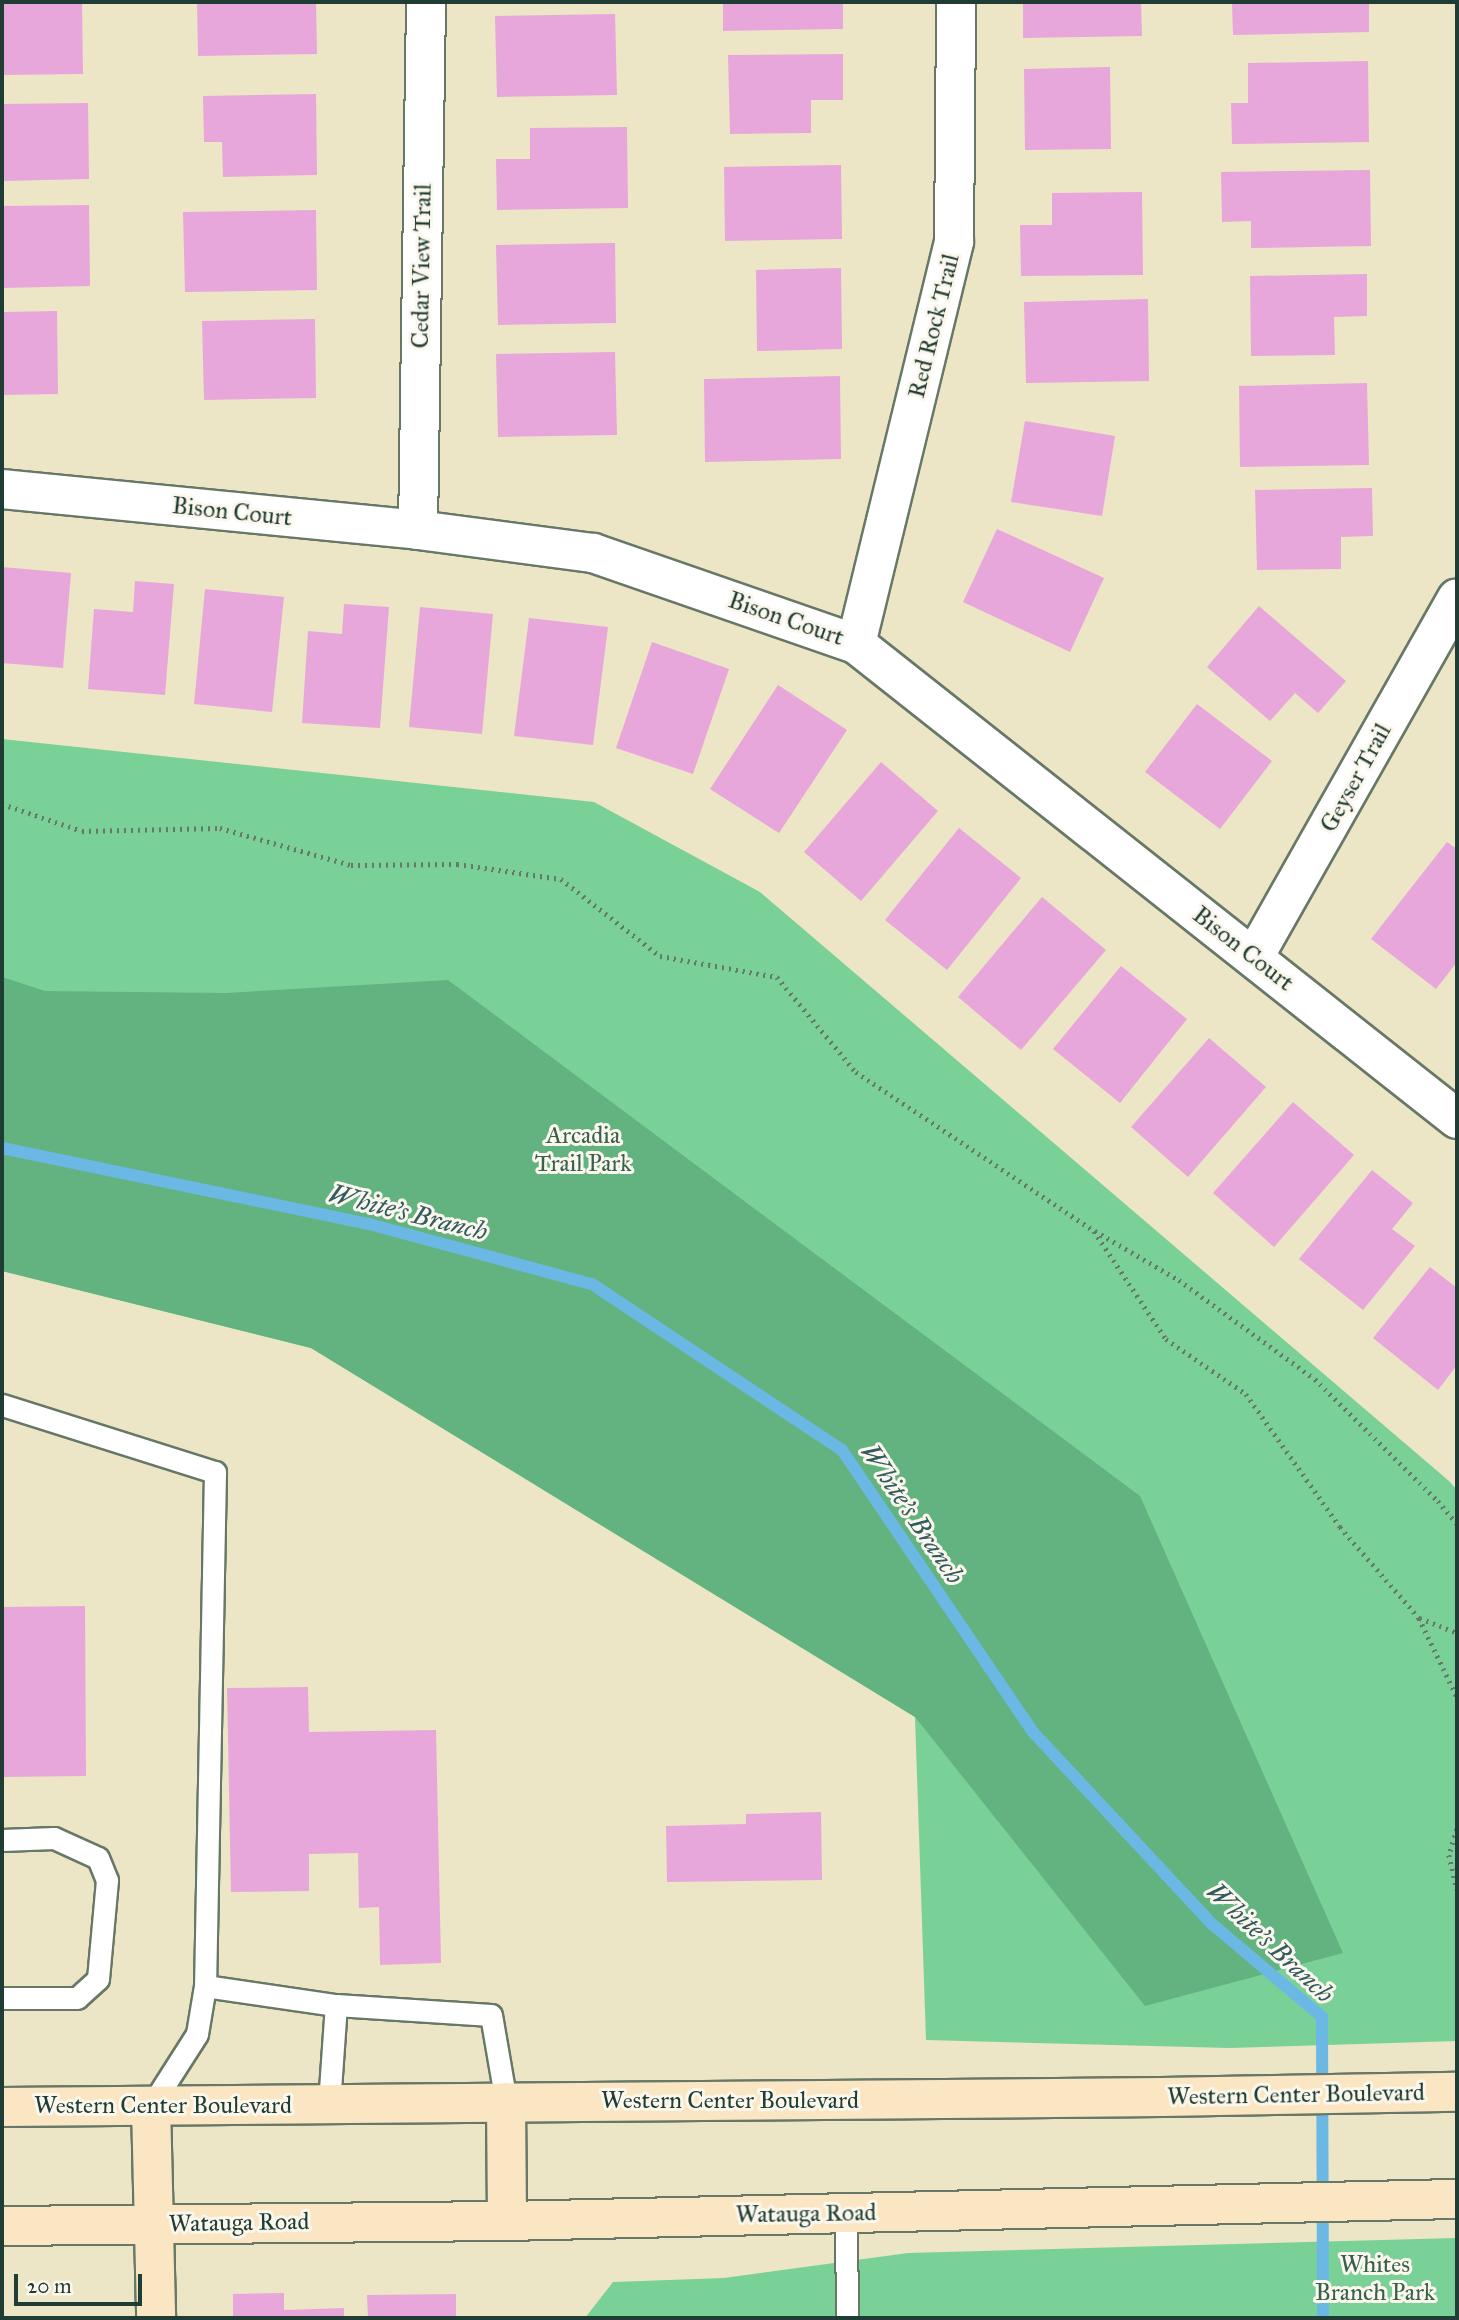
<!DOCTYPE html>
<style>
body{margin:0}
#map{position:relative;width:1459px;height:2320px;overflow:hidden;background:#ece5c6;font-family:"IM FELL Great Primer",serif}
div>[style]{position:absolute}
.green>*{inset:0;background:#7ad197}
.forest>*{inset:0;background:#63b380}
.stream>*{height:12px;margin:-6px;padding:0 6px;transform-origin:6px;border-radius:6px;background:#6bb8e5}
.building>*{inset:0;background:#e8a7db}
.path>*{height:4.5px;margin-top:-2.25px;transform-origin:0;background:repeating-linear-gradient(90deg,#677867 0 2px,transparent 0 7px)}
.roads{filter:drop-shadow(2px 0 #677867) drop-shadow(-2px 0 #677867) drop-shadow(0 2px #677867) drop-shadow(0 -2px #677867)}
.lane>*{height:21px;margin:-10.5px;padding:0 10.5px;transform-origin:10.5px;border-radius:10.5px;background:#fff}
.street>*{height:38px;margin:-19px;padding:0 19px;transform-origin:19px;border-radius:19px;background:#fff}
.secondary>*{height:38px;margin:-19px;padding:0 19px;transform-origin:19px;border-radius:19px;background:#fbe6c4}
span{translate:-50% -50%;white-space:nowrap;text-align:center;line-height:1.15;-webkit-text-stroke:6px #fbf7ec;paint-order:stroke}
.street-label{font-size:24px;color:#1f3d34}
.park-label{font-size:24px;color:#36624d}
.water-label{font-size:26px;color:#325c60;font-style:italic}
.frame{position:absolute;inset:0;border:4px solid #1f3d34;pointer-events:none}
.scale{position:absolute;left:14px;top:2274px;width:128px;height:32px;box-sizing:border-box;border:4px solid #1f3d34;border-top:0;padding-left:9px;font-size:21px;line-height:24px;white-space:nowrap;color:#1f3d34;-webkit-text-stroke:5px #fbf7ec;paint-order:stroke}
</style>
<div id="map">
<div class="green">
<i style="clip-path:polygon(2px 739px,594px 802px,760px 892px,1449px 1481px,1457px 1490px,1457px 2041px,1229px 2048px,926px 2040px,915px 1717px,311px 1348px,2px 1271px)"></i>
<i style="clip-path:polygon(1457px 2238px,1457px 2318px,585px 2318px,613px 2282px,724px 2278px,908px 2253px)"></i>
</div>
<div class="forest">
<i style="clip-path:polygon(2px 977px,45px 991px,226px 993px,448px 980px,1140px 1496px,1343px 1953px,1145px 2006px,915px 1717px,311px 1348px,2px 1271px)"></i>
</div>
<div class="stream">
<i style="left:2px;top:1148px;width:375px;rotate:11.7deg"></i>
<i style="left:369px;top:1224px;width:231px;rotate:15.1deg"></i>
<i style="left:592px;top:1284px;width:300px;rotate:33.6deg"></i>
<i style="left:842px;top:1450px;width:339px;rotate:55.9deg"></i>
<i style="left:1032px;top:1731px;width:264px;rotate:47deg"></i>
<i style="left:1212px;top:1924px;width:144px;rotate:40.2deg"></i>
<i style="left:1322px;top:2017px;width:301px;rotate:89.8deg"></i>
</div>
<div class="building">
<i style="clip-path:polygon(2px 2px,82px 2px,83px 74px,2px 75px)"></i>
<i style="clip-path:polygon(197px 2px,316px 2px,317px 54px,198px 56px)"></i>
<i style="clip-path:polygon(723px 2px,843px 2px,843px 29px,723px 31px)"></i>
<i style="clip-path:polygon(1023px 2px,1141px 2px,1142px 36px,1023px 38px)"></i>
<i style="clip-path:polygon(1232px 2px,1369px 2px,1369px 32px,1233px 35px)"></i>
<i style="clip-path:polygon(615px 14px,617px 95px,497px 97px,495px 16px)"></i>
<i style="clip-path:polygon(843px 54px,843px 100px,811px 100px,811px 133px,730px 134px,728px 55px)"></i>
<i style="clip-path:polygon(1368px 61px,1369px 142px,1232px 144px,1231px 103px,1248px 103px,1248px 63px)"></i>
<i style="clip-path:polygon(1110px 67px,1111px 149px,1025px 150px,1024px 69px)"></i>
<i style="clip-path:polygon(316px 94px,317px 175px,223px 177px,222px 142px,204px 142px,203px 96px)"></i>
<i style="clip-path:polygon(88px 103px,89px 179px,2px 181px,2px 104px)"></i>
<i style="clip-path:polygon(627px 127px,628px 208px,497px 210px,496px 159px,530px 159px,530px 128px)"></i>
<i style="clip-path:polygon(841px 165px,842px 239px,725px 241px,724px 167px)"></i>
<i style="clip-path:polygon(1370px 170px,1371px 246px,1251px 248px,1251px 221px,1222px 222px,1221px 172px)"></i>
<i style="clip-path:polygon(1142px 192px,1143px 275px,1021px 276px,1020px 225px,1052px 225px,1052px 193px)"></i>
<i style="clip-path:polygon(89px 205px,90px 286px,2px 288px,2px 206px)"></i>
<i style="clip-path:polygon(316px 210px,317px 290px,185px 292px,183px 212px)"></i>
<i style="clip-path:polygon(615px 243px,616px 323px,498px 325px,496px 245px)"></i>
<i style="clip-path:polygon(841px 268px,842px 349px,757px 351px,756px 270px)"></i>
<i style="clip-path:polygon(1367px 274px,1367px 316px,1334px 317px,1335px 355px,1251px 356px,1250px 276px)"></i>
<i style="clip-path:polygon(1148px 299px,1149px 381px,1026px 383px,1024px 302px)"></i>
<i style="clip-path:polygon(57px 311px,58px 394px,2px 395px,2px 312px)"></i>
<i style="clip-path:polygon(315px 319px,316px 398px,204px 400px,202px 321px)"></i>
<i style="clip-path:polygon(615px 352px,617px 435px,498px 437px,496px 354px)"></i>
<i style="clip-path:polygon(840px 376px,841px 459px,705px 462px,704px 379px)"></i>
<i style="clip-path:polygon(1367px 383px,1369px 465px,1240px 467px,1239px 386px)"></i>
<i style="clip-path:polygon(1025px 421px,1115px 436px,1102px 516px,1011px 502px)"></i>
<i style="clip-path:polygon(1372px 488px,1373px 536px,1341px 537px,1341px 569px,1257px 570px,1255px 490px)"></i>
<i style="clip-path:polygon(997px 529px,1104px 578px,1070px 652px,963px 602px)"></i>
<i style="clip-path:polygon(2px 567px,71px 573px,63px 668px,2px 663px)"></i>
<i style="clip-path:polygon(135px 581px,174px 584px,165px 695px,88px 689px,94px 609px,133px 612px)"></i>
<i style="clip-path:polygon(205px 589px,284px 597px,272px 712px,194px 704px)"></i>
<i style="clip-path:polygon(344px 604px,389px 607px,380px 728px,302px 723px,308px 631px,342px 634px)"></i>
<i style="clip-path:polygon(1259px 606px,1346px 681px,1318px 713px,1295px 693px,1270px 721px,1207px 667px)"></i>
<i style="clip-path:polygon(420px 607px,493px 614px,482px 734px,409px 727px)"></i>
<i style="clip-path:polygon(529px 618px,608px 627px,593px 745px,514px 736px)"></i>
<i style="clip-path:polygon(652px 642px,729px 669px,693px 774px,616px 748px)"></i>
<i style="clip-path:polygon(778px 685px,847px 730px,779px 833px,710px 789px)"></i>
<i style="clip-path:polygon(1197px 704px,1272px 761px,1220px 829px,1145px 772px)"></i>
<i style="clip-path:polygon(881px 762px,938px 811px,861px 901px,804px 852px)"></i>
<i style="clip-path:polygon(959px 828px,1021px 878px,947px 970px,885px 920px)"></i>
<i style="clip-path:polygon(1447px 842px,1457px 849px,1457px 962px,1436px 989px,1371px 939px)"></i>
<i style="clip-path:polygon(1042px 897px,1106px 950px,1021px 1050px,958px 997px)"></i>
<i style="clip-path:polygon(1121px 966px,1187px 1019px,1120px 1103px,1053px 1049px)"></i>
<i style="clip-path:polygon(1209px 1038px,1266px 1087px,1188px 1177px,1131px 1127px)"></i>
<i style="clip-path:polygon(1293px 1102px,1354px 1155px,1274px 1247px,1213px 1193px)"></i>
<i style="clip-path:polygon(1372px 1170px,1413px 1203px,1392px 1229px,1415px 1246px,1363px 1310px,1299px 1259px)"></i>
<i style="clip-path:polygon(1430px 1267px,1457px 1288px,1457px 1365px,1438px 1390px,1373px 1338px)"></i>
<i style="clip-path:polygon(85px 1606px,86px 1776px,2px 1777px,2px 1607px)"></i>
<i style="clip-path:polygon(308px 1687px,309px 1732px,436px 1730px,441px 1963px,380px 1965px,379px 1907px,359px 1908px,358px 1853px,309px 1854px,309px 1891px,231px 1892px,227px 1688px)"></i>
<i style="clip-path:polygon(821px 1812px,822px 1880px,667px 1882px,666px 1826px,746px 1824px,746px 1814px)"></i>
<i style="clip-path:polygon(284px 2293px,284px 2310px,344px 2308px,344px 2318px,233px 2318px,233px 2294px)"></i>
<i style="clip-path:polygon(456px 2294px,456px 2318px,368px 2318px,367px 2295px)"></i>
</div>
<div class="path">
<i style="left:2px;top:804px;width:84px;rotate:18.6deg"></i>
<i style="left:82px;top:831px;width:138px;rotate:-1.2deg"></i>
<i style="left:220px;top:828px;width:136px;rotate:15.8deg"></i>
<i style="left:351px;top:865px;width:106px;rotate:-0.5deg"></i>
<i style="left:457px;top:864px;width:105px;rotate:8.2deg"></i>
<i style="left:561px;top:879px;width:125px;rotate:37.9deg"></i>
<i style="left:660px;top:956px;width:119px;rotate:10.2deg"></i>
<i style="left:777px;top:977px;width:124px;rotate:50.3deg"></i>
<i style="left:856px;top:1072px;width:286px;rotate:33.7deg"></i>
<i style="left:1094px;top:1231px;width:130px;rotate:56.3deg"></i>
<i style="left:1166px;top:1339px;width:97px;rotate:34.5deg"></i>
<i style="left:1246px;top:1394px;width:163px;rotate:54.7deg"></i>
<i style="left:1340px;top:1527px;width:121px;rotate:49deg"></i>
<i style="left:1419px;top:1618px;width:88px;rotate:64.3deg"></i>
<i style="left:1095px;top:1231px;width:97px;rotate:30.3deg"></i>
<i style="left:1179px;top:1280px;width:168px;rotate:36.1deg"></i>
<i style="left:1315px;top:1379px;width:173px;rotate:44.8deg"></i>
<i style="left:1438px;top:1501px;width:30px;rotate:50deg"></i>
<i style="left:1420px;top:1618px;width:40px;rotate:22deg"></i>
<i style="left:1457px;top:1829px;width:27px;rotate:107deg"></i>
<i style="left:1449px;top:1855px;width:36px;rotate:77deg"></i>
</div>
<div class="roads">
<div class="lane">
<i style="left:2px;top:1405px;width:223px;rotate:17.5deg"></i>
<i style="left:215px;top:1472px;width:514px;rotate:91.11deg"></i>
<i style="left:205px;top:1986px;width:49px;rotate:99.5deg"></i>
<i style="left:197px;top:2034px;width:85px;rotate:122.6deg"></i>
<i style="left:2px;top:1840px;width:52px;rotate:-2.2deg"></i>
<i style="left:54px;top:1838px;width:48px;rotate:24.4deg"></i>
<i style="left:98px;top:1858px;width:24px;rotate:68deg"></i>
<i style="left:107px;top:1880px;width:99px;rotate:95.2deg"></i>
<i style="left:98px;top:1979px;width:28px;rotate:138deg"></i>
<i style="left:77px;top:1998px;width:75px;rotate:180deg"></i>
<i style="left:205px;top:1986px;width:132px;rotate:8.3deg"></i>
<i style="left:336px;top:2005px;width:155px;rotate:3.7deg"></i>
<i style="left:491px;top:2015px;width:88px;rotate:80.2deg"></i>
<i style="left:329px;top:2104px;width:99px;rotate:-86deg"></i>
<i style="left:846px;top:2213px;width:105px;rotate:89.5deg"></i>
</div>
<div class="street">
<i style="left:2px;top:489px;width:418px;rotate:5.6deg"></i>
<i style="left:418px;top:530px;width:177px;rotate:7.5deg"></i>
<i style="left:593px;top:553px;width:278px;rotate:19.1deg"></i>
<i style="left:856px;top:644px;width:766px;rotate:38.32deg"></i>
<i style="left:418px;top:530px;width:528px;rotate:-89.13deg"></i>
<i style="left:856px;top:644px;width:414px;rotate:-76.3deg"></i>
<i style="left:954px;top:242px;width:240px;rotate:-89.5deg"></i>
<i style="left:1254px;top:957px;width:412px;rotate:-60.5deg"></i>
</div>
<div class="secondary">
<i style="left:506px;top:2102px;width:119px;rotate:89.5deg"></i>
<i style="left:151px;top:2106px;width:212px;rotate:88.6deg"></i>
<i style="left:2px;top:2107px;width:1160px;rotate:-0.49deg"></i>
<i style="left:1162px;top:2097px;width:295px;rotate:-1deg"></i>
<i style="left:2px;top:2226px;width:505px;rotate:-0.57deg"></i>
<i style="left:507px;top:2221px;width:950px;rotate:-1.33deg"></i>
</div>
</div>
<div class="street-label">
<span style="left:422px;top:266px;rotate:-89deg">Cedar View Trail</span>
<span style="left:934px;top:326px;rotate:-76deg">Red Rock Trail</span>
<span style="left:232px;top:512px;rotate:6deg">Bison Court</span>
<span style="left:786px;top:619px;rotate:19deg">Bison Court</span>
<span style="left:1356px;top:778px;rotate:-61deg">Geyser Trail</span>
<span style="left:1243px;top:949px;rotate:38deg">Bison Court</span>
<span style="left:1296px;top:2095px;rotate:-1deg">Western Center Boulevard</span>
<span style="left:730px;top:2101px">Western Center Boulevard</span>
<span style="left:163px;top:2106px">Western Center Boulevard</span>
<span style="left:806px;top:2214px;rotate:-1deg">Watauga Road</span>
<span style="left:239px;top:2223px;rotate:-1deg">Watauga Road</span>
</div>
<div class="park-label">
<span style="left:583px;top:1150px">Arcadia<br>Trail Park</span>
<span style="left:1375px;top:2279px">Whites<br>Branch Park</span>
</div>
<div class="water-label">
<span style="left:408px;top:1213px;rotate:14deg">White's Branch</span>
<span style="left:912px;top:1514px;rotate:56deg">White's Branch</span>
<span style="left:1270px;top:1943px;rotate:43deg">White's Branch</span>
</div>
<div class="frame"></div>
<div class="scale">20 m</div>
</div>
